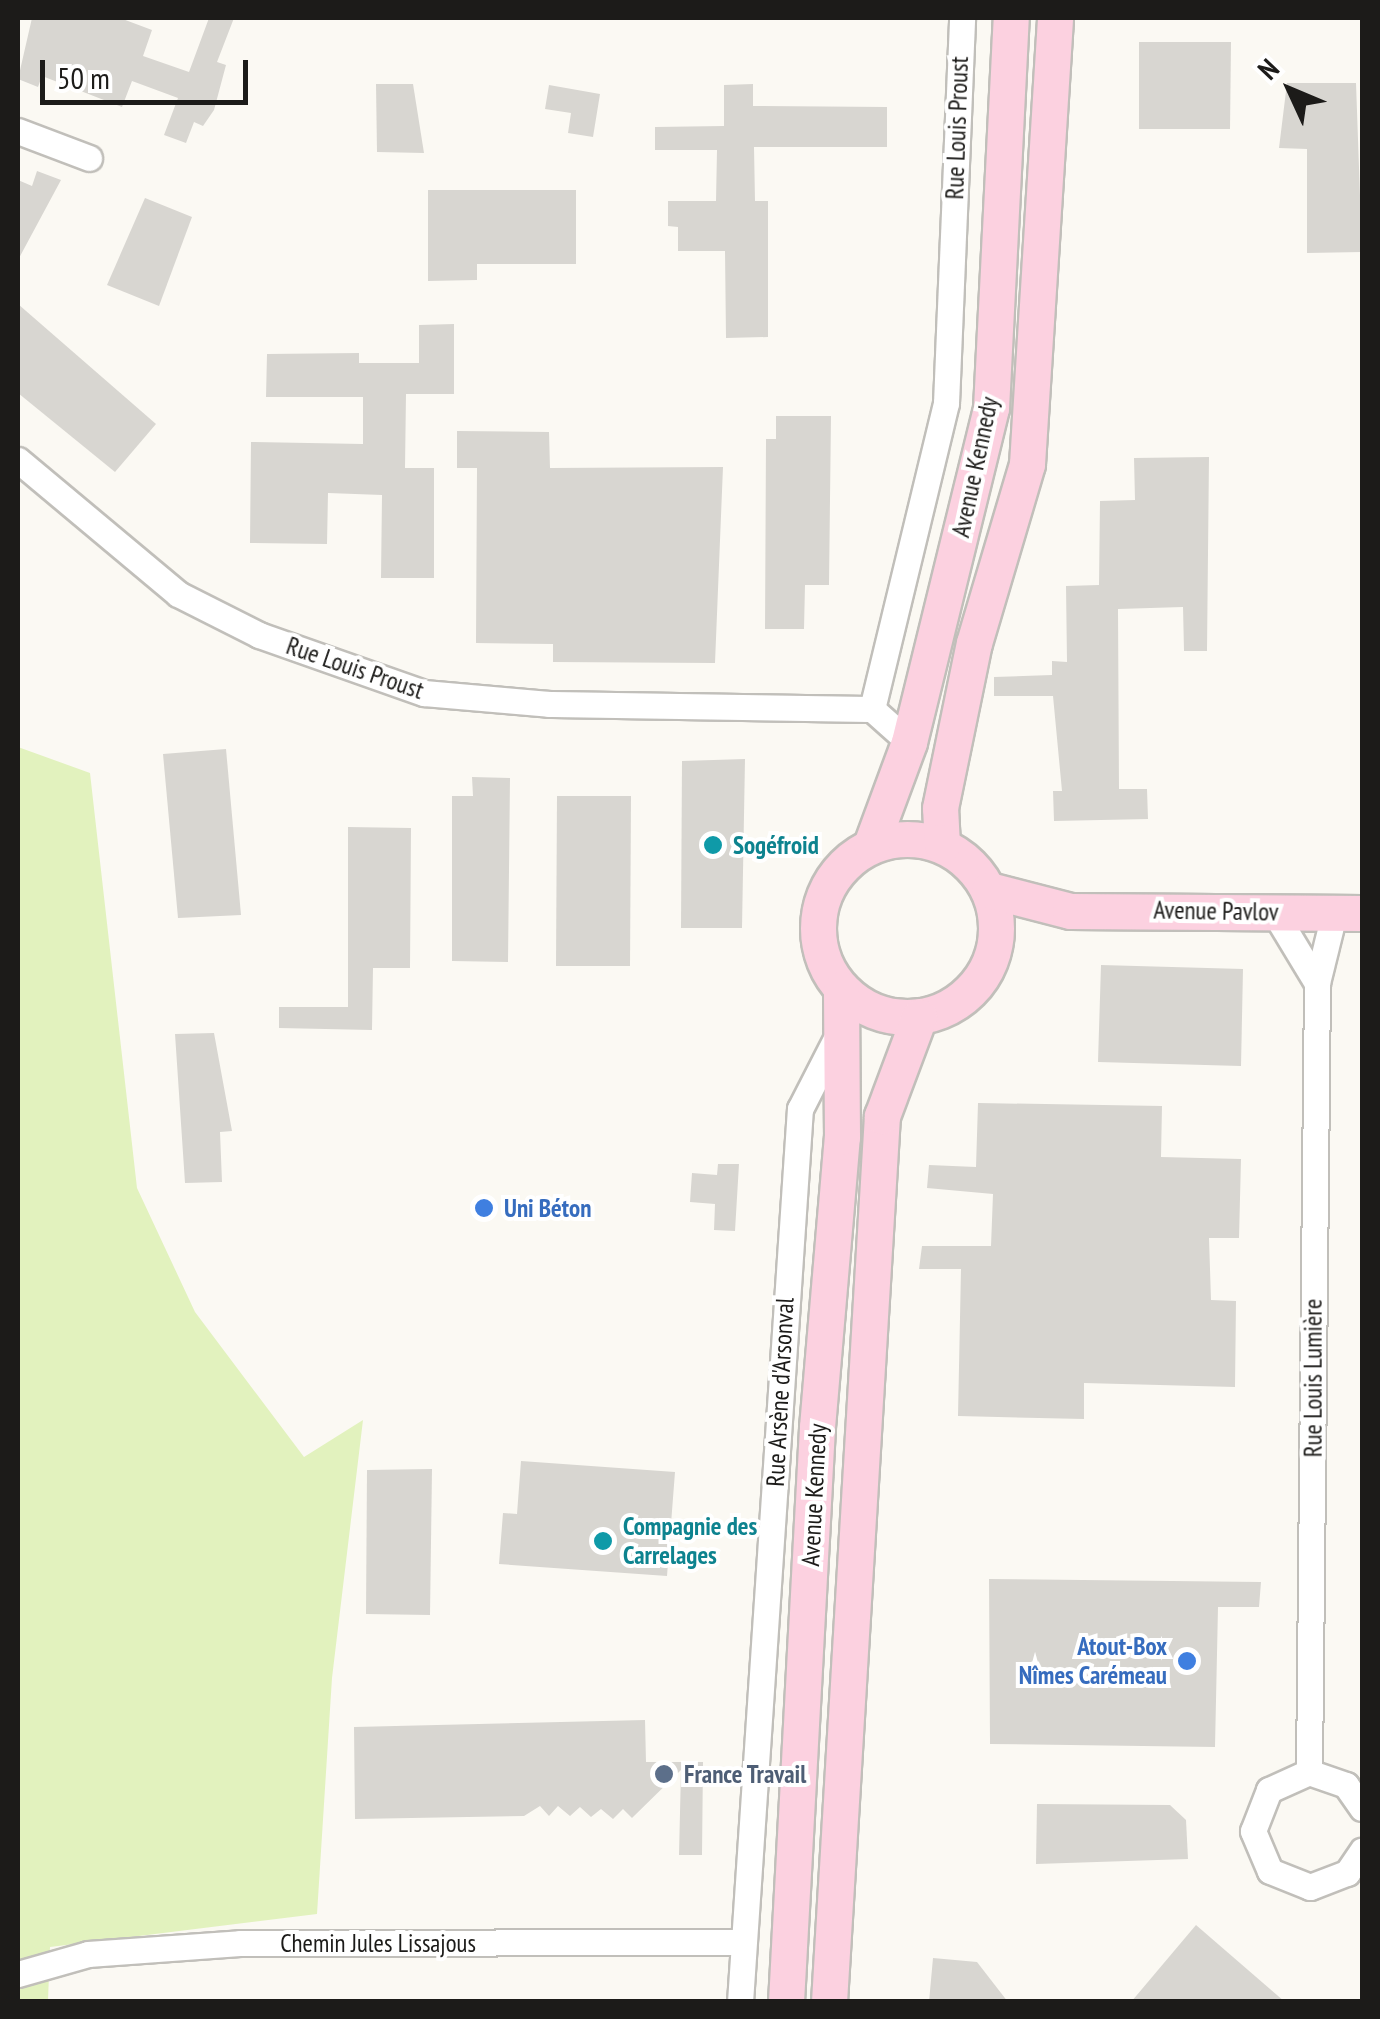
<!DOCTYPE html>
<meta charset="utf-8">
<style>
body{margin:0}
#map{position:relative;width:1380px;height:2019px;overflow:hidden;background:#fbf9f3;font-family:"PT Sans Narrow",sans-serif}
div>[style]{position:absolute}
.green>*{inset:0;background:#e2f2be}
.building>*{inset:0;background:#d8d6d1}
.roads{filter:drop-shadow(2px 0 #c1bfba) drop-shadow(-2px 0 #c1bfba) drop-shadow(0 2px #c1bfba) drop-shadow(0 -2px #c1bfba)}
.street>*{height:25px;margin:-12.5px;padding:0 12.5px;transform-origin:12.5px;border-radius:12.5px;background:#fff}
.secondary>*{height:35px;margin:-17.5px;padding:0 17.5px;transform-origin:17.5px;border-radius:17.5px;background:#fcd1e0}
.secondary>.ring{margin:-17.5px;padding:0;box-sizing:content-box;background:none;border:35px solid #fcd1e0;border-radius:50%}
.dots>*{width:28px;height:28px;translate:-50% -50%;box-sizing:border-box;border:5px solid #fff;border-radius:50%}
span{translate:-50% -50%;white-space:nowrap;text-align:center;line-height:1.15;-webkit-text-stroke:8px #fff;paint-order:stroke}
.street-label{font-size:25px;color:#1c1b19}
.culture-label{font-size:25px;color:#0d838f;font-weight:700}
.left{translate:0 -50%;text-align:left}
.shop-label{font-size:25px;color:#366cbe;font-weight:700}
.right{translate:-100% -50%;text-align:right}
.service-label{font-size:25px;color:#4e5e75;font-weight:700}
.frame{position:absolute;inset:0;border:20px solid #1c1b19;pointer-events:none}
.north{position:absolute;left:1240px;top:40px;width:100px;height:100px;-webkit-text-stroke:8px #fff;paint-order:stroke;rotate:314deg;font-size:28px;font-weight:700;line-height:40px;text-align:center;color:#1c1b19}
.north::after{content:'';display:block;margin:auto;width:35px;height:45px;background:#1c1b19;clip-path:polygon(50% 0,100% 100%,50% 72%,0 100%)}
.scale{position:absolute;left:40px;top:60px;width:208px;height:45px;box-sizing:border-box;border:5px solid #1c1b19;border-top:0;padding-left:12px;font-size:30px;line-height:35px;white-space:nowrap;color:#1c1b19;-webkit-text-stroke:8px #fff;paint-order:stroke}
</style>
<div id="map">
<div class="green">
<i style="clip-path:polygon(18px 747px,90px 773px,137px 1188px,195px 1312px,304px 1457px,363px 1420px,332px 1678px,317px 1914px,50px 1947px,48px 2001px,18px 2002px)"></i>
</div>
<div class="building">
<i style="clip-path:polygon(32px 18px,120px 18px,152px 30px,143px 56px,189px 72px,209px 18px,234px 18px,217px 62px,226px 65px,214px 110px,203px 126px,194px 122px,186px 143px,164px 135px,178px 98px,132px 81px,122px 107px,42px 76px,38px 87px,18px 79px)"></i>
<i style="clip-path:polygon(1139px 42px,1231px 42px,1230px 129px,1139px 129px)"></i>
<i style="clip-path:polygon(1287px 83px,1356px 83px,1362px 252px,1307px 253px,1307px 149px,1279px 148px)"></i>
<i style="clip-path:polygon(376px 84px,413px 84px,424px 153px,377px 152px)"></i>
<i style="clip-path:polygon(753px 84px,753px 106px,887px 107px,887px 147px,754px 147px,755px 201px,768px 201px,768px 337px,726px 338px,725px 251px,678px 251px,678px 227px,668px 226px,668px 201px,716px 201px,717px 150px,655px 150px,655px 127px,724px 126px,724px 85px)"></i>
<i style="clip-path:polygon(549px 85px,600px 94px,593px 137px,568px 133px,571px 113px,545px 109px)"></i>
<i style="clip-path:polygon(37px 171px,61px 180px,18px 260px,18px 180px,32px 186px)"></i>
<i style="clip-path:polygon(428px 190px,576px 190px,576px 264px,477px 264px,477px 280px,428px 281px)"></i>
<i style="clip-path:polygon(145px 198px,192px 217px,159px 306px,107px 285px)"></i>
<i style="clip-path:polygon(18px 304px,156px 424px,115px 472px,18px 393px)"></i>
<i style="clip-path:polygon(454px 324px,454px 394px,406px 394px,405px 468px,434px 468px,434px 578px,381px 578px,382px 495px,328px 493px,327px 544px,250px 543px,251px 442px,363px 444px,363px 397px,266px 397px,267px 354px,359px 353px,359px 363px,419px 363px,419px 325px)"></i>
<i style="clip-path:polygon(776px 416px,831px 416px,829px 585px,805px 585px,804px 629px,765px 629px,766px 439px,776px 439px)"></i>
<i style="clip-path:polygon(457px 431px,549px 432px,550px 468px,723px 467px,715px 663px,553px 662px,553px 644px,476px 643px,477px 468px,457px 468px)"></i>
<i style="clip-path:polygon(1209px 457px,1207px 651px,1184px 651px,1183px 607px,1118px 609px,1119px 789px,1147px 789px,1148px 819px,1054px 821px,1053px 791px,1062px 791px,1053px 696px,994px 696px,994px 677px,1052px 675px,1052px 661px,1067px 662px,1066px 586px,1099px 585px,1100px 501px,1135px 500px,1134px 458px)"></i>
<i style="clip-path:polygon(226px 749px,241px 915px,178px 918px,163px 754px)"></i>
<i style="clip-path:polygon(745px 759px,742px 928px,681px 928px,682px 761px)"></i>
<i style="clip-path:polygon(472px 777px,510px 778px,508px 962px,452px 961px,452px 796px,473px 796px)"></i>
<i style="clip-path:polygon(557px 796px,631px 796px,630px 966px,556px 966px)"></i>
<i style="clip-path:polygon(348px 827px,411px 828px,410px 968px,373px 968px,372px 1030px,279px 1028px,279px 1007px,348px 1007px)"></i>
<i style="clip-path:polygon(1101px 965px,1243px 969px,1241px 1066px,1098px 1062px)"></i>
<i style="clip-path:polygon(214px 1033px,232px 1131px,220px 1132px,222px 1182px,185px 1183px,175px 1034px)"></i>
<i style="clip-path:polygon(978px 1103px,1162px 1106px,1161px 1157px,1241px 1159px,1239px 1238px,1209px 1238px,1211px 1300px,1236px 1301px,1235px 1387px,1084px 1383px,1084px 1419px,958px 1416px,961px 1269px,919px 1269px,922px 1246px,991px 1246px,993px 1194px,927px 1188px,929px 1165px,976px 1167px)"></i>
<i style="clip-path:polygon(718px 1164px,739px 1164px,735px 1231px,714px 1230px,715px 1204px,690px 1202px,692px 1173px,717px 1175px)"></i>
<i style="clip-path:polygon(521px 1461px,675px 1472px,667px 1576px,499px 1564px,503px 1513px,517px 1514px)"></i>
<i style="clip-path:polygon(432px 1469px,430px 1615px,366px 1614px,367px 1470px)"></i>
<i style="clip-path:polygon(989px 1579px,1261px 1582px,1259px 1607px,1218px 1607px,1215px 1747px,990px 1744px)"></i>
<i style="clip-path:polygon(645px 1720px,646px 1762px,703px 1762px,702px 1855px,679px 1855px,681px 1770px,632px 1818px,623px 1809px,613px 1819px,601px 1809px,591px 1817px,580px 1807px,570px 1816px,558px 1806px,549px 1816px,540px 1806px,524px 1816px,355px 1819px,354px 1727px)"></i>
<i style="clip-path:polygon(1037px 1804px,1170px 1805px,1186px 1820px,1188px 1859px,1036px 1864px)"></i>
<i style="clip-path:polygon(1196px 1925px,1285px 2002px,1131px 2002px)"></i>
<i style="clip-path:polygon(933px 1958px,977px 1962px,1008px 2002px,929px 2002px)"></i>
</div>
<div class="roads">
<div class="street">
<i style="left:18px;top:131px;width:76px;rotate:20.8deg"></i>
<i style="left:18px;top:460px;width:209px;rotate:39.9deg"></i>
<i style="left:178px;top:594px;width:91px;rotate:26.8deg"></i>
<i style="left:259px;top:635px;width:175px;rotate:19.4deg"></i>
<i style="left:424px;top:693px;width:125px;rotate:5deg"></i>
<i style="left:549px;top:704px;width:323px;rotate:0.9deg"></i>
<i style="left:872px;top:709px;width:50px;rotate:41.7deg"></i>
<i style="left:872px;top:709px;width:315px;rotate:-76.4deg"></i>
<i style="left:946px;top:403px;width:385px;rotate:-87.6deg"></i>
<i style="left:1274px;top:912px;width:83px;rotate:58.8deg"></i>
<i style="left:1309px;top:1772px;width:789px;rotate:-89.42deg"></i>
<i style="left:1317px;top:983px;width:71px;rotate:-76.2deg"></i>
<i style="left:1362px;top:1808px;width:28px;rotate:-125deg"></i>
<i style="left:1346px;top:1785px;width:39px;rotate:-161deg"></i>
<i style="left:1309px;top:1772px;width:44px;rotate:155.8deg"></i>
<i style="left:1269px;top:1790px;width:44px;rotate:111.3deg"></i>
<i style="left:1253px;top:1831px;width:43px;rotate:67deg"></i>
<i style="left:1270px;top:1871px;width:43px;rotate:21.8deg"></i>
<i style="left:1310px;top:1887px;width:40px;rotate:-21deg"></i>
<i style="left:1347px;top:1873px;width:27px;rotate:-56deg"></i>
<i style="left:18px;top:1974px;width:73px;rotate:-15.9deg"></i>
<i style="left:88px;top:1954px;width:152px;rotate:-4.1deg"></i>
<i style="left:240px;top:1943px;width:502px;rotate:-0.11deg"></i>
<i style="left:740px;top:2002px;width:895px;rotate:-86.16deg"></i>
<i style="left:800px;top:1109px;width:88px;rotate:-62.9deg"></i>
</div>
<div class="secondary">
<i class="ring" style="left:818px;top:839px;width:143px;height:143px"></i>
<i style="left:871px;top:845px;width:110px;rotate:-69.7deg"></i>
<i style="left:909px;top:742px;width:344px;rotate:-76.2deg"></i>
<i style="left:991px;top:408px;width:391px;rotate:-87.1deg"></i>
<i style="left:942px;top:845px;width:37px;rotate:-93deg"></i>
<i style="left:940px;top:808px;width:168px;rotate:-78.4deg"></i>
<i style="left:974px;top:643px;width:187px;rotate:-73.5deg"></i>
<i style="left:1027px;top:464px;width:447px;rotate:-86.4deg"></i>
<i style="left:989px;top:890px;width:84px;rotate:14.5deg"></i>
<i style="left:1070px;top:911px;width:292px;rotate:0.4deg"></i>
<i style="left:786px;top:2002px;width:576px;rotate:-86.91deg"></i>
<i style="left:817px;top:1427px;width:291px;rotate:-85.1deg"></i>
<i style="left:842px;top:1137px;width:148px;rotate:-90.4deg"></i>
<i style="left:829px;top:2002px;width:888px;rotate:-86.58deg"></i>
<i style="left:882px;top:1116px;width:106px;rotate:-69.5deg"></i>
</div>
</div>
<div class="dots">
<i style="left:713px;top:845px;background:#0f9aa8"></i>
<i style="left:484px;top:1208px;background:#3f7fe0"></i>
<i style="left:603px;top:1541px;background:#0f9aa8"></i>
<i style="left:1187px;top:1661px;background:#3f7fe0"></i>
<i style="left:664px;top:1774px;background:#5c6f8a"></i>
</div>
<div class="street-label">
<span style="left:957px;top:128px;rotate:-88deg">Rue Louis Proust</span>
<span style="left:975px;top:467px;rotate:-78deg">Avenue Kennedy</span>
<span style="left:355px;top:668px;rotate:19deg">Rue Louis Proust</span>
<span style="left:1216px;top:911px;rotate:1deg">Avenue Pavlov</span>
<span style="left:1313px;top:1378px;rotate:-90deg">Rue Louis Lumière</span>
<span style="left:780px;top:1392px;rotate:-87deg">Rue Arsène d'Arsonval</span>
<span style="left:814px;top:1495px;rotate:-87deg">Avenue Kennedy</span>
<span style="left:378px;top:1943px">Chemin Jules Lissajous</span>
</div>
<div class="culture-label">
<span class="left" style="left:733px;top:845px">Sogéfroid</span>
<span class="left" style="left:623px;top:1541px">Compagnie des<br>Carrelages</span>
</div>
<div class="shop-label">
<span class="left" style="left:504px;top:1208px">Uni Béton</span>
<span class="right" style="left:1167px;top:1661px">Atout-Box<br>Nîmes Carémeau</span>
</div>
<div class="service-label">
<span class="left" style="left:684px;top:1774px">France Travail</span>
</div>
<div class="frame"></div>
<div class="north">N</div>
<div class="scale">50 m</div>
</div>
